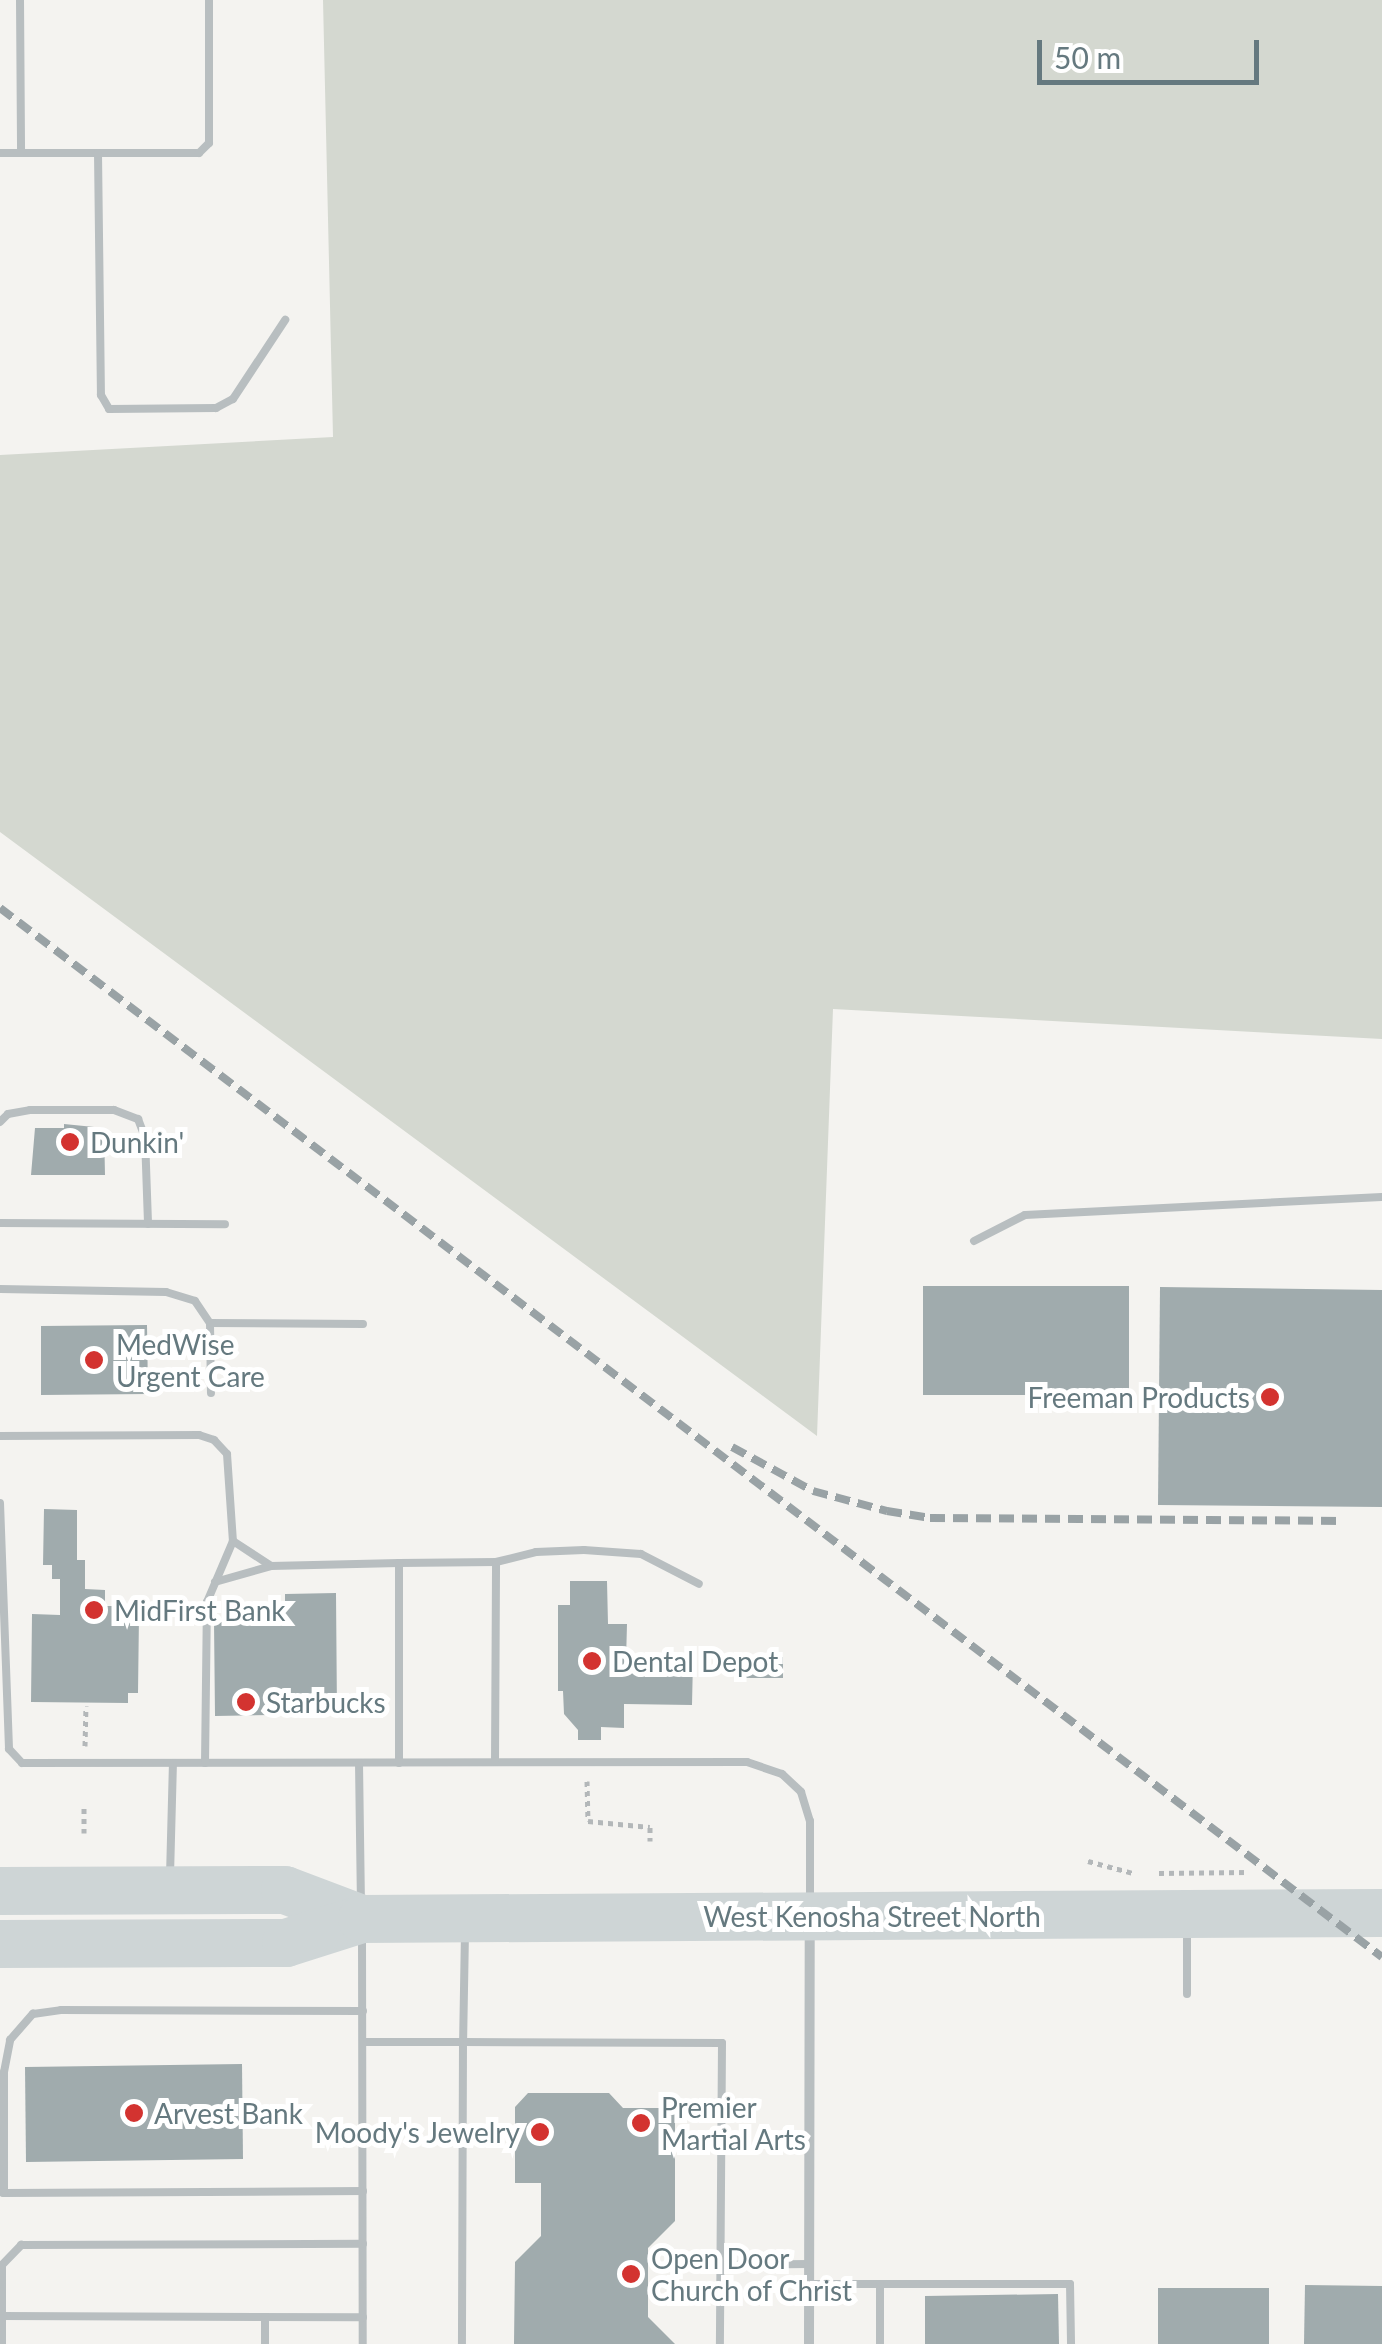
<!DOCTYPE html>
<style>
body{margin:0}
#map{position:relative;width:1382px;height:2344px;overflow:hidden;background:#f4f3f0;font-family:Lato,sans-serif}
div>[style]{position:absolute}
.green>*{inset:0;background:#d4d8d0}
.building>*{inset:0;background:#a0abad}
.path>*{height:5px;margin-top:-2.5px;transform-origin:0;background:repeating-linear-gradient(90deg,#b3b7b9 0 5px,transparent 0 10px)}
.service>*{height:8px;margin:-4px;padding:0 4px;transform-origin:4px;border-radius:4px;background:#b8bec0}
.minor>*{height:10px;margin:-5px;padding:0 5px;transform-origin:5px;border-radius:5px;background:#b8bec0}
.primary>*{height:48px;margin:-24px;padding:0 24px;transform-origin:24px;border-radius:24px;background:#ced5d6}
.rail>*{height:8px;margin-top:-4px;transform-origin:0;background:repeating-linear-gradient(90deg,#99a2a5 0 15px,transparent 0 23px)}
.dots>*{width:28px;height:28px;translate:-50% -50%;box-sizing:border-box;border:5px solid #fff;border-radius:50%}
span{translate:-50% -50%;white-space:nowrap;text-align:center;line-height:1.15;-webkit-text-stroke:10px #fff;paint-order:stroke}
.poi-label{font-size:28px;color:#65797f}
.left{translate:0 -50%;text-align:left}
.right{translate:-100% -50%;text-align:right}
.street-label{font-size:28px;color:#65797f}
.scale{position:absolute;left:1037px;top:40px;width:222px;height:45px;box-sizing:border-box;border:5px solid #65797f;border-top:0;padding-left:12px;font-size:30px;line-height:35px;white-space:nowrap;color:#65797f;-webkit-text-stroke:8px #fff;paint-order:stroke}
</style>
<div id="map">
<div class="green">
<i style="clip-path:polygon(323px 0,1382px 0,1382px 1039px,833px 1009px,817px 1436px,0 832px,0 455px,333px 437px)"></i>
</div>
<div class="building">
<i style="clip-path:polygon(64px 1124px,104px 1128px,105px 1175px,31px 1175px,35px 1128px,64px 1128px)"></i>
<i style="clip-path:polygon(923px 1286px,1129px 1286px,1129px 1395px,923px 1395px)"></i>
<i style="clip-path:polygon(1160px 1287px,1382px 1290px,1382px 1507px,1158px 1505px)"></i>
<i style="clip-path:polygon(147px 1325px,148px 1394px,41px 1395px,41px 1326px)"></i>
<i style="clip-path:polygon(44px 1509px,77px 1510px,77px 1560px,85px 1560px,85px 1589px,105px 1590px,105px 1606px,128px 1606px,128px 1615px,139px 1615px,138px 1693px,128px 1693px,128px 1703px,31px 1702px,32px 1614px,60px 1615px,60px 1579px,52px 1579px,52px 1565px,43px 1565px)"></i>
<i style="clip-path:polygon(570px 1581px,607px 1581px,608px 1624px,627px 1624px,626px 1661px,693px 1660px,692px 1705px,624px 1704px,624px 1728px,601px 1727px,601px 1740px,578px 1740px,578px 1730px,564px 1714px,563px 1691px,558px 1691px,558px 1605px,570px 1605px)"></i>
<i style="clip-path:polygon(336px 1593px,337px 1714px,215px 1716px,214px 1622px,285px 1621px,285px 1594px)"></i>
<i style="clip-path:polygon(739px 1657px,783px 1657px,783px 1678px,739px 1678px)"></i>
<i style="clip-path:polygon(242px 2064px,243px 2159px,26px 2162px,25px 2067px)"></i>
<i style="clip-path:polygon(528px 2093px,609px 2093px,623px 2108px,675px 2108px,675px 2221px,648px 2248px,648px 2317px,675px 2344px,514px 2344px,515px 2262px,541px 2236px,541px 2183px,515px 2183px,515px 2107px)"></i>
<i style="clip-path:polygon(1305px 2285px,1382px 2286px,1382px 2344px,1304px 2344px)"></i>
<i style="clip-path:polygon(1158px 2288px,1269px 2288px,1269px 2344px,1158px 2344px)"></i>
<i style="clip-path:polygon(1058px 2294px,1059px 2344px,925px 2344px,925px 2296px)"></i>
</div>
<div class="path">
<i style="left:85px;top:1746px;width:40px;rotate:-88.6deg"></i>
<i style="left:587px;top:1781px;width:40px;rotate:88.6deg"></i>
<i style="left:588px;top:1821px;width:62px;rotate:5.5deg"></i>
<i style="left:650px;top:1827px;width:14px;rotate:90deg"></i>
<i style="left:84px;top:1833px;width:25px;rotate:-90deg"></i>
<i style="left:1088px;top:1861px;width:47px;rotate:14.9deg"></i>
<i style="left:1159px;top:1873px;width:89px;rotate:-0.6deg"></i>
</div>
<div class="service">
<i style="left:20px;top:0;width:153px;rotate:89.6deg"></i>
<i style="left:0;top:153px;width:199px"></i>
<i style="left:199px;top:153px;width:14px;rotate:-45deg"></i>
<i style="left:209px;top:143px;width:143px;rotate:-90deg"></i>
<i style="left:98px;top:153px;width:242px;rotate:89.3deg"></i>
<i style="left:101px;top:395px;width:16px;rotate:60deg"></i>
<i style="left:109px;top:409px;width:107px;rotate:-0.5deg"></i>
<i style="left:216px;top:408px;width:19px;rotate:-28deg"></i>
<i style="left:233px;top:399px;width:95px;rotate:-56.6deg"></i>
<i style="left:0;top:1122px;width:11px;rotate:-45deg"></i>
<i style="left:8px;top:1114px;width:22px;rotate:-10deg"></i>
<i style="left:30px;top:1110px;width:84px"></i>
<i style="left:114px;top:1110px;width:26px;rotate:21deg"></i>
<i style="left:138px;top:1119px;width:19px;rotate:69deg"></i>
<i style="left:145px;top:1137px;width:87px;rotate:88deg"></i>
<i style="left:0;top:1223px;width:225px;rotate:0.3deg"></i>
<i style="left:974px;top:1241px;width:57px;rotate:-27deg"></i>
<i style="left:1025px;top:1215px;width:357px;rotate:-2.9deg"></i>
<i style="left:0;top:1289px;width:166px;rotate:1deg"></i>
<i style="left:166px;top:1292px;width:30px;rotate:17deg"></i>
<i style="left:195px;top:1301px;width:27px;rotate:56deg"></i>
<i style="left:210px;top:1323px;width:70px;rotate:89.2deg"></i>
<i style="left:210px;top:1323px;width:153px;rotate:0.4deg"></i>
<i style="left:0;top:1436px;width:199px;rotate:-0.3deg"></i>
<i style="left:199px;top:1435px;width:16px;rotate:18deg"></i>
<i style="left:214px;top:1440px;width:19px;rotate:47deg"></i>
<i style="left:227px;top:1454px;width:87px;rotate:86.1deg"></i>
<i style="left:233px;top:1541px;width:45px;rotate:33.3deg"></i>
<i style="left:271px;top:1566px;width:128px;rotate:-1.3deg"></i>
<i style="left:0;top:1503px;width:246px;rotate:87.9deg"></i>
<i style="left:9px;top:1749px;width:19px;rotate:47deg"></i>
<i style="left:22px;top:1763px;width:725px;rotate:-0.08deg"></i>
<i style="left:747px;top:1762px;width:37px;rotate:19deg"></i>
<i style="left:782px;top:1774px;width:26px;rotate:43deg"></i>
<i style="left:801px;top:1792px;width:30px;rotate:73deg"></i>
<i style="left:810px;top:1821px;width:81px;rotate:90deg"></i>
<i style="left:215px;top:1582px;width:58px;rotate:-15.9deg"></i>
<i style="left:495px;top:1762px;width:200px;rotate:-89.7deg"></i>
<i style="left:205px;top:1763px;width:161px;rotate:-89.3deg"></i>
<i style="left:207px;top:1602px;width:66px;rotate:-66.9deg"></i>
<i style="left:359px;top:1763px;width:137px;rotate:89.2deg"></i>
<i style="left:399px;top:1763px;width:200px;rotate:-90deg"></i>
<i style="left:399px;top:1563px;width:97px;rotate:-0.6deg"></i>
<i style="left:496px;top:1562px;width:41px;rotate:-14deg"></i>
<i style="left:536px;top:1552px;width:48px;rotate:-2.4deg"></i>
<i style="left:584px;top:1550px;width:57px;rotate:4deg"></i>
<i style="left:641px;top:1554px;width:65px;rotate:27.3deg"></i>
<i style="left:170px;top:1876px;width:113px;rotate:-88.5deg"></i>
<i style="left:1187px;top:1929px;width:65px;rotate:90deg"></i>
<i style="left:465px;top:1932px;width:110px;rotate:91deg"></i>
<i style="left:463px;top:2042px;width:259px;rotate:0.2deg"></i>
<i style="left:722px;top:2043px;width:301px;rotate:90.4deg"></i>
<i style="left:362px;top:1934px;width:410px;rotate:89.9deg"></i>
<i style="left:363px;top:2042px;width:100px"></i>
<i style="left:463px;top:2042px;width:302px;rotate:90.2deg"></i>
<i style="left:3px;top:2193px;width:360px;rotate:-0.3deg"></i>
<i style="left:4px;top:2193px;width:121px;rotate:-90deg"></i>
<i style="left:4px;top:2072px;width:33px;rotate:-79deg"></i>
<i style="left:10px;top:2040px;width:35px;rotate:-49deg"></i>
<i style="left:33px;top:2014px;width:28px;rotate:-8deg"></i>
<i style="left:61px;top:2010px;width:302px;rotate:0.2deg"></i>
<i style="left:719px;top:2265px;width:90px;rotate:-0.6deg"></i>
<i style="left:809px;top:2284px;width:261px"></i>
<i style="left:1070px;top:2284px;width:60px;rotate:89deg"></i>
<i style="left:880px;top:2284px;width:60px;rotate:90deg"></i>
<i style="left:2px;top:2316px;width:361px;rotate:0.2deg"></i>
<i style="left:2px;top:2344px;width:79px;rotate:-90deg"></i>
<i style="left:2px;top:2265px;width:28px;rotate:-46deg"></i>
<i style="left:21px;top:2245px;width:342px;rotate:-0.2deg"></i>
<i style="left:265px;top:2344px;width:27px;rotate:-90deg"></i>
</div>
<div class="minor">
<i style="left:809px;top:2344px;width:417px;rotate:-89.9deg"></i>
</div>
<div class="primary">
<i style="left:0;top:1891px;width:285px;rotate:-0.2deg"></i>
<i style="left:285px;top:1890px;width:82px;rotate:20.6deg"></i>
<i style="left:0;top:1944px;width:286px;rotate:-0.2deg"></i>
<i style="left:286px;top:1943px;width:80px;rotate:-17.5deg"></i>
<i style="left:362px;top:1919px;width:1020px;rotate:-0.34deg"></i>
</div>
<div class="rail">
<i style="left:0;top:908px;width:1735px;rotate:37.2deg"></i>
<i style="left:732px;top:1447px;width:92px;rotate:28.5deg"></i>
<i style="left:813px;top:1491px;width:77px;rotate:15.1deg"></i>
<i style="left:887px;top:1511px;width:44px;rotate:9.2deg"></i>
<i style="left:930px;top:1518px;width:412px;rotate:0.4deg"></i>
</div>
<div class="dots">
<i style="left:70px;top:1142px;background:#d33330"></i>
<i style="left:94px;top:1360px;background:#d33330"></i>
<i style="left:1270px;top:1397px;background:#d33330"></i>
<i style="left:94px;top:1610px;background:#d33330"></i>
<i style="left:592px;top:1661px;background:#d33330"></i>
<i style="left:246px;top:1702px;background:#d33330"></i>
<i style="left:134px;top:2113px;background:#d33330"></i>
<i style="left:641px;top:2123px;background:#d33330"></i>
<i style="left:540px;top:2132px;background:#d33330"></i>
<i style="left:631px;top:2274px;background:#d33330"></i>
</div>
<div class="poi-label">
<span class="left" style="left:90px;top:1142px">Dunkin'</span>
<span class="left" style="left:116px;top:1360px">MedWise<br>Urgent Care</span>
<span class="right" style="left:1250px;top:1397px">Freeman Products</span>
<span class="left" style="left:114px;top:1610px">MidFirst Bank</span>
<span class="left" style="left:612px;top:1661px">Dental Depot</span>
<span class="left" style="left:266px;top:1702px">Starbucks</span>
<span class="left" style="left:661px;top:2123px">Premier<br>Martial Arts</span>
<span class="left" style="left:154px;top:2113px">Arvest Bank</span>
<span class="right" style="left:520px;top:2132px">Moody's Jewelry</span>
<span class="left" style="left:651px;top:2274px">Open Door<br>Church of Christ</span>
</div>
<div class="street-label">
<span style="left:872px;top:1916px">West Kenosha Street North</span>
</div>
<div class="scale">50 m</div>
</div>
